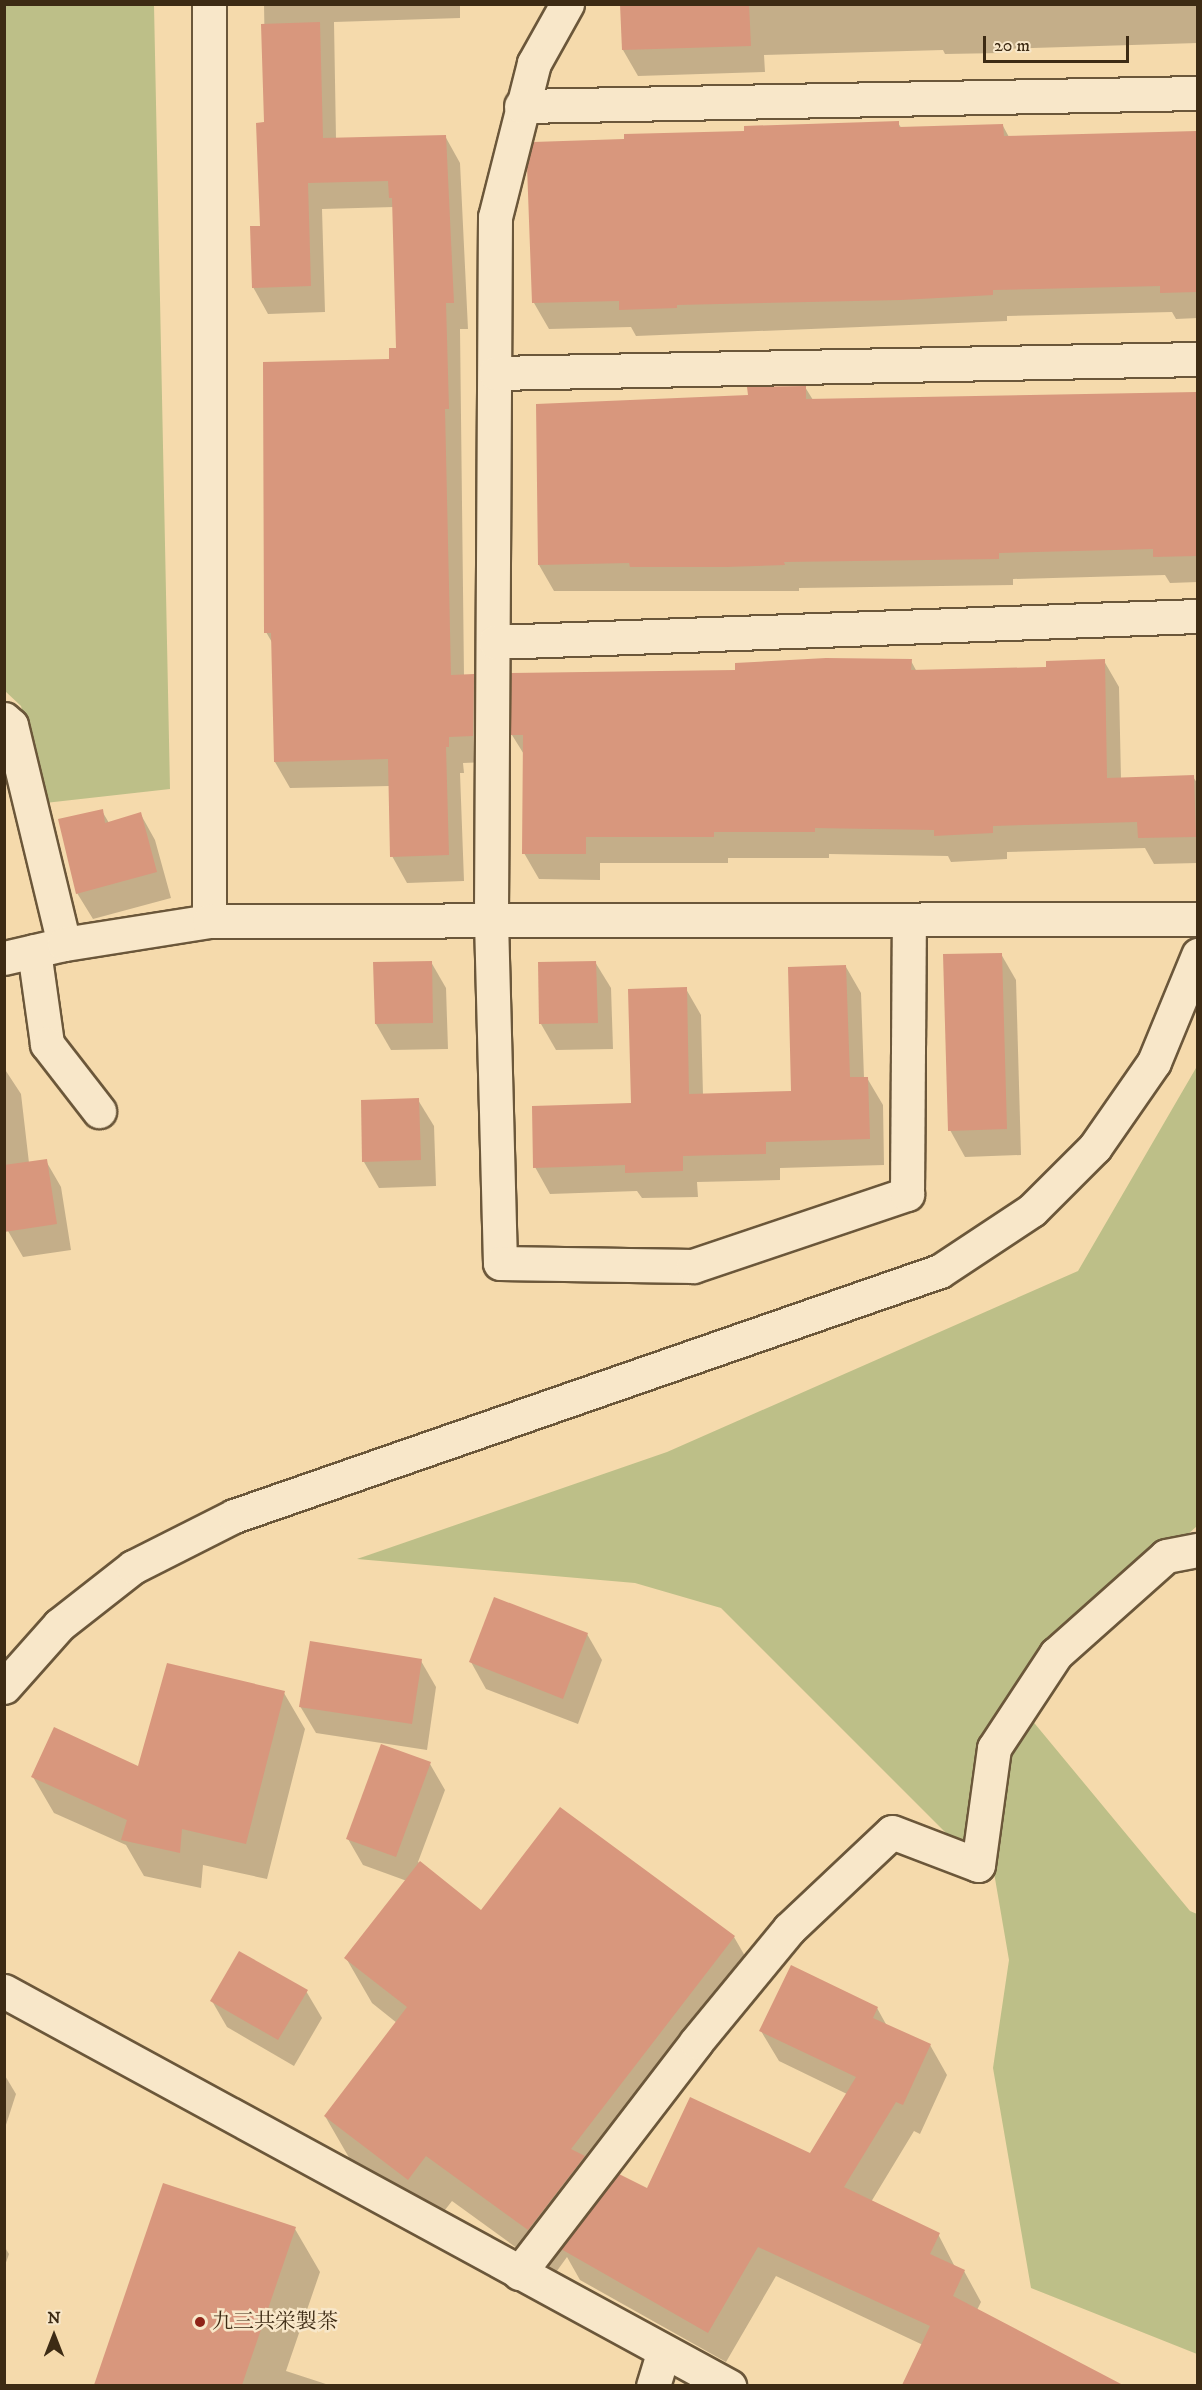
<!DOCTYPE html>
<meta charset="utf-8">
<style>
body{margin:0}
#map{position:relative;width:1202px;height:2390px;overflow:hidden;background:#f5daac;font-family:"IM FELL DW Pica","Noto Serif JP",serif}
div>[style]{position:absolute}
.green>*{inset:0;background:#bdbf88}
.shadow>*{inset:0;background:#0003}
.building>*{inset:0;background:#d8977d}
.roads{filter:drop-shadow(2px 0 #6b573a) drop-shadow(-2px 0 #6b573a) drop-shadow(0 2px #6b573a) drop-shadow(0 -2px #6b573a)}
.minor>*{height:33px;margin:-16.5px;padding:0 16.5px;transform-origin:16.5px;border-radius:16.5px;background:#f8e7c9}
.dots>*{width:16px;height:16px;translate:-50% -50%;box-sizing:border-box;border:3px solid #f8e7c9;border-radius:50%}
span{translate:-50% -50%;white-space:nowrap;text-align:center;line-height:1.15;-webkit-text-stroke:5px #f8e7c9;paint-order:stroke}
.poi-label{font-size:21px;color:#3d2b14}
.left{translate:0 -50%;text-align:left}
.frame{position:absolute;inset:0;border:6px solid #3d2b14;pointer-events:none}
.north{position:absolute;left:24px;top:2306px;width:60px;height:60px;-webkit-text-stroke:4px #f8e7c9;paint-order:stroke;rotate:0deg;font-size:16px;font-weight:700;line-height:24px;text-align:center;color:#3d2b14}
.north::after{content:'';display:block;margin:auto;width:21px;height:27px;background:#3d2b14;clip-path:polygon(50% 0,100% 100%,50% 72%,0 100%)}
.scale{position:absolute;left:983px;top:36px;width:146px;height:27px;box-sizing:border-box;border:3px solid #3d2b14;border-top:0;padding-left:8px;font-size:18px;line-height:21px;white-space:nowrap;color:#3d2b14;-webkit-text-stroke:4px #f8e7c9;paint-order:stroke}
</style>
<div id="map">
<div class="green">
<i style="clip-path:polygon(5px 5px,154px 5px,170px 789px,45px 803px,21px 706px,5px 691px)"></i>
<i style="clip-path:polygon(1196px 1068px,1197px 1526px,1056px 1654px,1021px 1707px,1190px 1911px,1197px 1914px,1197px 2354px,1031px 2288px,993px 2068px,1009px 1960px,992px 1861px,978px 1865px,721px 1608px,635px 1583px,357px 1559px,667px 1452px,1078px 1271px)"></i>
</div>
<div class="shadow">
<i style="clip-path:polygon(264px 4px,460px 4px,460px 18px,334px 22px,336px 139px,445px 136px,460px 163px,468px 329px,460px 329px,464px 676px,473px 676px,488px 702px,488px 762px,463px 763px,464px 773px,460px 773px,464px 881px,407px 883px,392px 856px,390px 786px,290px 788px,275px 762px,273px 644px,266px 632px,397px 350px,394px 207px,322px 209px,325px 312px,268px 314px,253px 287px,261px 227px,266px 124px)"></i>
<i style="clip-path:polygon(622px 4px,1198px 4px,1198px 43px,1002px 49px,1002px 53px,945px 54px,943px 50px,764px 55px,765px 72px,638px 76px,623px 50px)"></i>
<i style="clip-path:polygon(898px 123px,902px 129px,1003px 126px,1009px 137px,1198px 132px,1198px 318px,1176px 319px,1172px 312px,1007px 316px,1007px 321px,636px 336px,631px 327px,549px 329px,534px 303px,626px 141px)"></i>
<i style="clip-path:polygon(805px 387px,813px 400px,1198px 393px,1198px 582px,1170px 583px,1165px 575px,1013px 579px,1013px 585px,799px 588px,799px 591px,554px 591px,539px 565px,749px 396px)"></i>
<i style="clip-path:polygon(911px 661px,917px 672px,1048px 668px,1104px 661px,1119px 687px,1121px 779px,1193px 777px,1198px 784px,1198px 863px,1154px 864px,1145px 848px,1007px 852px,1007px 859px,951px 862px,948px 856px,829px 854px,829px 858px,728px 858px,728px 863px,600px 863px,600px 880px,539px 879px,524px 853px,525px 756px,512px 735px,736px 672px)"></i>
<i style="clip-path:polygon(102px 811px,109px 823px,140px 813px,155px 840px,171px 898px,93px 919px,77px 893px)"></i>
<i style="clip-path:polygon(1001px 954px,1016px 980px,1021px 1155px,965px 1157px,950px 1130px)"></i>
<i style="clip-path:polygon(431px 962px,446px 988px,448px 1049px,391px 1050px,376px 1024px)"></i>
<i style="clip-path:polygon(595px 962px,611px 988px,613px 1049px,556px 1050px,541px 1024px)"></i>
<i style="clip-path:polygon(846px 967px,861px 993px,864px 1078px,867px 1078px,883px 1105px,884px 1165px,780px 1168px,780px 1180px,697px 1182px,698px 1197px,642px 1198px,637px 1191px,550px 1194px,535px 1167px,633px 1104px,686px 989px,701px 1015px,703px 1095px,792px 1093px)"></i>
<i style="clip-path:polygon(4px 1068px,21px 1094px,29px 1163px,46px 1161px,61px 1187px,71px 1250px,23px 1257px,8px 1231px,4px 1206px)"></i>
<i style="clip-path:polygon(418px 1100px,434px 1126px,436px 1186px,379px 1188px,364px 1162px)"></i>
<i style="clip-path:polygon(587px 1634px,602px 1660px,578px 1724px,486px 1689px,471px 1662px)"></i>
<i style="clip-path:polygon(421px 1661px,436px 1687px,427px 1750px,316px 1733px,300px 1706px)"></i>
<i style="clip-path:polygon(284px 1693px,305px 1729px,267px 1879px,203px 1865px,201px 1888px,144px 1876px,126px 1845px,54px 1813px,33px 1777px,139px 1768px)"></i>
<i style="clip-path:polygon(430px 1764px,445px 1790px,418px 1862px,482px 1912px,734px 1937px,760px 1982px,601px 2188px,605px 2194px,648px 2190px,810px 2154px,847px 2094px,779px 2061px,761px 2031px,877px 2008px,887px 2026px,930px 2045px,947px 2075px,920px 2134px,914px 2131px,871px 2202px,938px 2234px,955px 2267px,964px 2271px,981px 2302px,977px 2310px,1120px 2386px,903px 2386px,923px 2345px,776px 2276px,726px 2362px,580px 2280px,567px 2257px,554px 2275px,452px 2201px,434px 2224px,351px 2161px,325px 2116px,397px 2023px,372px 2003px,346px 1958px,407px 1881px,363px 1865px,348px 1839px)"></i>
<i style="clip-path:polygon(306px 1991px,322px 2018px,294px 2066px,227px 2027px,212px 2001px)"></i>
<i style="clip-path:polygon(4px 2074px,16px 2094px,4px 2131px)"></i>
<i style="clip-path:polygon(164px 2185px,295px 2229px,320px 2272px,286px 2371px,332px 2386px,96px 2386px)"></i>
<i style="clip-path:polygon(4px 2246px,9px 2254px,4px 2268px)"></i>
</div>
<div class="building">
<i style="clip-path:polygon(620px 4px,749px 4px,751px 46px,622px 50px)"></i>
<i style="clip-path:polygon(320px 22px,323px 138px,446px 135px,454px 303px,446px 303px,449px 409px,445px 409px,451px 675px,474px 674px,473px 736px,449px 737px,449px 747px,446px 747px,449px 855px,390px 857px,388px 759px,274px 762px,271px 633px,264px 633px,263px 362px,389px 359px,389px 348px,396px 348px,392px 198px,389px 198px,388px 181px,308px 183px,311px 286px,252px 288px,250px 226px,260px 226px,256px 123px,264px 122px,261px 24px)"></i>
<i style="clip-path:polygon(899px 121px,899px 127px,1003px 124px,1004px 136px,1197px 131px,1197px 292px,1160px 293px,1160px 286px,993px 290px,993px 295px,901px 300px,677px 305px,677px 308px,619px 310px,619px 301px,532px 303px,527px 166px,533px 142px,624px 139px,624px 134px,744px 131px,744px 126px)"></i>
<i style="clip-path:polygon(806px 386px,806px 399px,1197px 392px,1197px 556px,1153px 557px,1153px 549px,999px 553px,999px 559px,784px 562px,785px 565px,726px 567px,630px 567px,629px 563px,538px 565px,536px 404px,748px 395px,747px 387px)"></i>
<i style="clip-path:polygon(826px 658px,912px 659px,911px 670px,1046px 667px,1046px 661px,1105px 659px,1107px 778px,1194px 775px,1196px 837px,1138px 838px,1137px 822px,993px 826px,993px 833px,934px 836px,934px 830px,815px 828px,815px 832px,714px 832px,714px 837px,586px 837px,586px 854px,522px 854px,523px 735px,511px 735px,511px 673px,735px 670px,735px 663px)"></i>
<i style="clip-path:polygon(103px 809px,105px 823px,141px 812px,157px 872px,76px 894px,58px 819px)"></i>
<i style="clip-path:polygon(1002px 953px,1007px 1129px,948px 1131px,943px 954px)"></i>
<i style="clip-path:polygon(432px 961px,433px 1023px,375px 1024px,373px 962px)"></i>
<i style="clip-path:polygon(596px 961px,598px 1023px,539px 1024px,538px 962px)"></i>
<i style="clip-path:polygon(846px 965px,850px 1077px,868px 1077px,870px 1139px,766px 1142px,766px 1154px,683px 1156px,683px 1171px,625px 1173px,625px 1165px,533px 1168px,532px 1106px,631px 1103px,628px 989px,687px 987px,689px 1094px,791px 1091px,788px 967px)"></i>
<i style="clip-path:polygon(419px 1098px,421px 1160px,362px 1162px,361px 1100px)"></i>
<i style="clip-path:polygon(47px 1159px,57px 1224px,4px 1232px,4px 1165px)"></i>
<i style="clip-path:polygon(494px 1597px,588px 1633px,563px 1699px,469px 1662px)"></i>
<i style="clip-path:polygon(310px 1641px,422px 1659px,412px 1724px,299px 1707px)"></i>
<i style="clip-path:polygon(167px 1663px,285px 1691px,246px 1844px,182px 1829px,180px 1853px,121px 1840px,127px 1820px,31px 1777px,54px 1727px,138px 1766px)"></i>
<i style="clip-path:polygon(381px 1744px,431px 1762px,396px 1857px,346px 1839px)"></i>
<i style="clip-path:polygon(560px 1807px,735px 1936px,571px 2149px,585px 2156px,528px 2230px,426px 2156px,408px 2180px,324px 2116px,407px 2007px,344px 1958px,420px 1861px,481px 1910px)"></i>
<i style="clip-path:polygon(239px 1951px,308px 1990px,278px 2040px,210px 2001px)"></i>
<i style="clip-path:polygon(791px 1965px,878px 2007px,873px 2018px,931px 2044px,903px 2105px,896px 2102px,844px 2187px,940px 2233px,930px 2254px,965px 2270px,953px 2296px,1123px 2385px,902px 2385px,930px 2326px,758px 2247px,708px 2333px,561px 2249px,619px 2174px,647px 2188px,690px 2097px,810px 2153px,856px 2077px,759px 2031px)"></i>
<i style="clip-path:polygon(163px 2183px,296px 2227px,242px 2385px,94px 2385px)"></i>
</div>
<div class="roads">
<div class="minor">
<i style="left:209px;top:4px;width:917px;rotate:90deg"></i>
<i style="left:567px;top:4px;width:68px;rotate:119.2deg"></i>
<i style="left:534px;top:63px;width:159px;rotate:104.2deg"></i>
<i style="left:495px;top:217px;width:703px;rotate:90.33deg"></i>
<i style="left:491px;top:920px;width:343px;rotate:88.5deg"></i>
<i style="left:500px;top:1263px;width:193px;rotate:0.9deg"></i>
<i style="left:693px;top:1266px;width:226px;rotate:-18.6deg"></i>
<i style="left:907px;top:1194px;width:274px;rotate:-89.6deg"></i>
<i style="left:521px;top:106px;width:677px;rotate:-1.1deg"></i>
<i style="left:495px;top:373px;width:703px;rotate:-1.14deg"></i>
<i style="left:495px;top:642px;width:703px;rotate:-2.12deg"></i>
<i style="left:4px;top:719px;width:9px;rotate:41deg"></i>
<i style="left:11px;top:725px;width:225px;rotate:76.4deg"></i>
<i style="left:34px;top:951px;width:94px;rotate:82deg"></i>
<i style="left:47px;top:1044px;width:85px;rotate:52.2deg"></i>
<i style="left:4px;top:958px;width:62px;rotate:-13.1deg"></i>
<i style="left:64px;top:944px;width:147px;rotate:-9deg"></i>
<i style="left:209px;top:921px;width:989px;rotate:-0.12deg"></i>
<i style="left:4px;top:1687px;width:83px;rotate:-48.4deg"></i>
<i style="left:59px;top:1625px;width:94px;rotate:-38.1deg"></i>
<i style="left:133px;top:1567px;width:113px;rotate:-26.8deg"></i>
<i style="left:234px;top:1516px;width:747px;rotate:-19.14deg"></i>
<i style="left:940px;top:1271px;width:110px;rotate:-33.5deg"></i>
<i style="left:1032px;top:1210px;width:89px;rotate:-45deg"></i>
<i style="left:1095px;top:1147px;width:103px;rotate:-55.2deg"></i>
<i style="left:1154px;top:1062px;width:116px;rotate:-67.6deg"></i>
<i style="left:4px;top:1991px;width:826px;rotate:28.58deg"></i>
<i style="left:519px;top:2273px;width:291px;rotate:-52.5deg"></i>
<i style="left:696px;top:2042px;width:146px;rotate:-50.5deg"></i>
<i style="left:789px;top:1929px;width:141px;rotate:-43.3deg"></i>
<i style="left:892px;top:1832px;width:92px;rotate:21deg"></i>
<i style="left:978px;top:1865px;width:118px;rotate:-82.2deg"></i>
<i style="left:994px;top:1748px;width:113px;rotate:-56.6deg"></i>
<i style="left:1056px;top:1654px;width:147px;rotate:-41.7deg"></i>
<i style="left:1166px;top:1556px;width:33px;rotate:-11deg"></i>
<i style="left:653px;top:2386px;width:34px;rotate:-73deg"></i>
</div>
</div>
<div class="dots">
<i style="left:200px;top:2322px;background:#8f2418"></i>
</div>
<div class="poi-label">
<span class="left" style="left:212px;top:2322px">九三共栄製茶</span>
</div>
<div class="frame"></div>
<div class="north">N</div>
<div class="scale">20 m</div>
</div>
